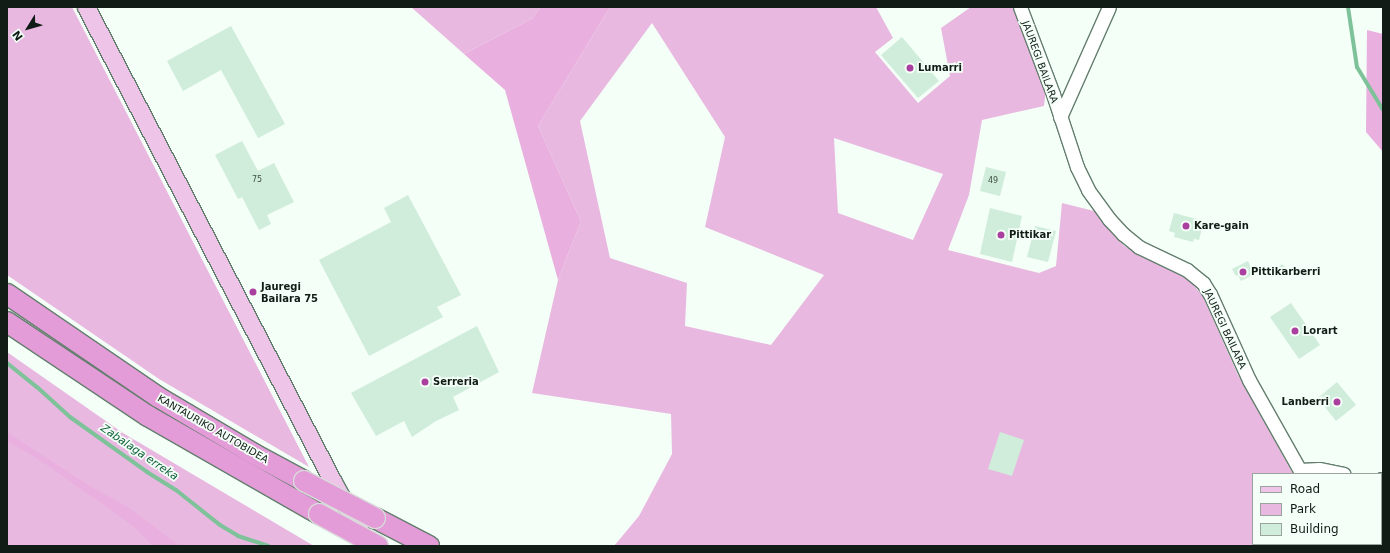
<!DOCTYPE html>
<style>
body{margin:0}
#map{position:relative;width:1390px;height:553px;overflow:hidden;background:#f3fff7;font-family:"DejaVu Sans",sans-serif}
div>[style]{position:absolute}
.green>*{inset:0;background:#e9b8e0}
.forest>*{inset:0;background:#e9b0df}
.stream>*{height:4px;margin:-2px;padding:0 2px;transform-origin:2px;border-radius:2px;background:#7ec29a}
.building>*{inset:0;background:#d0ecda}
.roads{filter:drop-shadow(1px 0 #647e6e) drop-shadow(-1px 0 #647e6e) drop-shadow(0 1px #647e6e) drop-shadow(0 -1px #647e6e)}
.minor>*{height:13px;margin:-6.5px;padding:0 6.5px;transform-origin:6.5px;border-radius:6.5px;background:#fff}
.major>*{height:17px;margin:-8.5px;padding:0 8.5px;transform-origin:8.5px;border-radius:8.5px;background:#eec4e8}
.highway>*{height:20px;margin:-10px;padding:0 10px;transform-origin:10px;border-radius:10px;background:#e39cd8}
.bridges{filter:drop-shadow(1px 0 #d9dbda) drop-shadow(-1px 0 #d9dbda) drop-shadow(0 1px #d9dbda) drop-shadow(0 -1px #d9dbda)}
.highway-bridge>*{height:20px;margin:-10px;padding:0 10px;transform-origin:10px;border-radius:10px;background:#e39cd8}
.dots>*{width:11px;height:11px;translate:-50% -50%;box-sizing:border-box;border:2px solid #f3fff7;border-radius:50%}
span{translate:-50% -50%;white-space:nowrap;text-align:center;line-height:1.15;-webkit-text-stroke:3.5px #f3fff7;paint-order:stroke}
.number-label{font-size:8px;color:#425047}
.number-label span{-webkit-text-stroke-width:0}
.street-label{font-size:10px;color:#121c16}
.poi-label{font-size:10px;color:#121c16;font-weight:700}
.left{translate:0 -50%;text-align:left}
.right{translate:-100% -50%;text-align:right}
.water-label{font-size:11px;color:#14633e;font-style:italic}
.frame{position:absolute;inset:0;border:8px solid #121c16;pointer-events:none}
.legend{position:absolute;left:1252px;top:473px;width:130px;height:72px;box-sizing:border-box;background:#f3fff7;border:1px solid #99a49d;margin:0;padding:5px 7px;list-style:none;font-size:12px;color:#121c16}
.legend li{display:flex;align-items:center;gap:8px;height:20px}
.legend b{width:20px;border:1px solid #99a49d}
.north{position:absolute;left:8px;top:8px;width:40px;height:40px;-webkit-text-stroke:3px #f3fff7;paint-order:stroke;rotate:233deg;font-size:11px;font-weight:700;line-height:16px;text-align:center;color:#121c16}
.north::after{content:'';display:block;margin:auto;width:14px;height:18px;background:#121c16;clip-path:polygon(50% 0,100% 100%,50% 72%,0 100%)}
</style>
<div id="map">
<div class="green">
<i style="clip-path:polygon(7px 7px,72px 7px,309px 467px,159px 379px,7px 275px)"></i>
<i style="clip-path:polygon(411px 7px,540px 7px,533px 18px,464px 54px)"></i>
<i style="clip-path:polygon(evenodd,610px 7px,876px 7px,893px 38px,875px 52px,918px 103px,950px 76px,941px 28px,971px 7px,1014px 7px,1046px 90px,1044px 106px,982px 120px,969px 195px,948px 250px,1039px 273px,1056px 266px,1062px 203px,1094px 211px,1124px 246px,1190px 280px,1203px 297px,1238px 375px,1293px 474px,1253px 474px,1253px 544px,1324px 544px,1324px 546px,614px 546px,639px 516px,672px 454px,671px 414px,532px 393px,558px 280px,581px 221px,538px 126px,610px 7px,652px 23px,725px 137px,705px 227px,824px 275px,771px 345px,685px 326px,687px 283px,610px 258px,580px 121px,652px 23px,610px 7px,834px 138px,943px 174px,913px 240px,838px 213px,834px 138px)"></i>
<i style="clip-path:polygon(7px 352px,123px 433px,314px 546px,7px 546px)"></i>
</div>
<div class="forest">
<i style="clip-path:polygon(540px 7px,610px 7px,538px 126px,581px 221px,558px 280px,505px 90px,464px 54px,533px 18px)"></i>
<i style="clip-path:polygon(1367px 30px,1383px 34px,1383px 152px,1366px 132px)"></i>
<i style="clip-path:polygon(7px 432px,85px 483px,131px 509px,180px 546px,153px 546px,134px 527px,108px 508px,38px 459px,7px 441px)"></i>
</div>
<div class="stream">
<i style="left:1348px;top:7px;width:61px;rotate:81.5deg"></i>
<i style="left:1357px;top:67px;width:50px;rotate:58.8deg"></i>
<i style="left:7px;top:363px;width:38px;rotate:39deg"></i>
<i style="left:37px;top:387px;width:45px;rotate:42.3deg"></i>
<i style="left:70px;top:417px;width:95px;rotate:35.5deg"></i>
<i style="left:147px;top:472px;width:34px;rotate:32deg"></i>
<i style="left:176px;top:490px;width:56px;rotate:38.5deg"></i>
<i style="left:220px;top:525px;width:21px;rotate:31deg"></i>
<i style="left:238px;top:536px;width:32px;rotate:18deg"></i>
</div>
<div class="building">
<i style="clip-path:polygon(231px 26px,285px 124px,258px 138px,221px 70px,183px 91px,167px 61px)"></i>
<i style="clip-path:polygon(902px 37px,939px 81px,918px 98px,881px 55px)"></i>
<i style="clip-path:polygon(242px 141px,258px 171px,274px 163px,294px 202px,267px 215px,271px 224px,259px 230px,242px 197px,238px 199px,215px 155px)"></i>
<i style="clip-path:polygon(986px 167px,1006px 172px,1000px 196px,980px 191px)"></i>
<i style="clip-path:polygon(408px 195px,461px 295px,437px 307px,443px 317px,369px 356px,319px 260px,391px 222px,384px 208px)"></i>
<i style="clip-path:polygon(990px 208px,1022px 216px,1012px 262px,980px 254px)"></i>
<i style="clip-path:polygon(1174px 213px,1204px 221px,1199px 240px,1194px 239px,1193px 242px,1174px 237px,1175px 233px,1169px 231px)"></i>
<i style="clip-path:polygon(1035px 226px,1056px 231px,1048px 262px,1027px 257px)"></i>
<i style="clip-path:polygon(1248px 261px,1254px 274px,1241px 281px,1238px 275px,1236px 276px,1232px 269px)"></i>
<i style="clip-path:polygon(1282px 264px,1287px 269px,1282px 274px,1277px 269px)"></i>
<i style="clip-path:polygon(1291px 303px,1320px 345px,1299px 359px,1270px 317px)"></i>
<i style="clip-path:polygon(477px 326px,499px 372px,453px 397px,459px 410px,436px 421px,412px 437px,404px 421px,376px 436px,351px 393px)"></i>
<i style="clip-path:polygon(1337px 382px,1356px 405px,1336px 421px,1318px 398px)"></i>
<i style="clip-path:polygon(1000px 432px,1024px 440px,1012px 476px,988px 469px)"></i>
<i style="clip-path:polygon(1381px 505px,1383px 505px,1383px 539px,1381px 539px)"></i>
</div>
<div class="roads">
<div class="minor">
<i style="left:1020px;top:7px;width:93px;rotate:69.2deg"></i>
<i style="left:1053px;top:94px;width:77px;rotate:71.8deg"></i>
<i style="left:1077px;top:167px;width:25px;rotate:64deg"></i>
<i style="left:1088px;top:190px;width:36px;rotate:54deg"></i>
<i style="left:1109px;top:219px;width:21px;rotate:47deg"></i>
<i style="left:1123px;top:234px;width:21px;rotate:39deg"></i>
<i style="left:1139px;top:247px;width:53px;rotate:25.6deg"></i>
<i style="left:1187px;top:270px;width:21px;rotate:39deg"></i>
<i style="left:1203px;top:283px;width:13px;rotate:58deg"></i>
<i style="left:1210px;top:294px;width:94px;rotate:65.6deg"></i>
<i style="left:1249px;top:380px;width:108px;rotate:60.6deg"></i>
<i style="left:1060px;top:117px;width:120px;rotate:-66deg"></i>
<i style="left:1300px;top:470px;width:19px;rotate:-3deg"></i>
<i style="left:1319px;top:469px;width:25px;rotate:11deg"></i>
<i style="left:1381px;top:479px;width:2px"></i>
<i style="left:1333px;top:544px;width:2px;rotate:90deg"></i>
</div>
<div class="major">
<i style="left:86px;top:7px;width:533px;rotate:62.52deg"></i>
<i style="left:332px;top:480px;width:71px;rotate:61.3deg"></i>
</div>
<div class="highway">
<i style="left:7px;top:294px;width:183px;rotate:34.3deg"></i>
<i style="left:158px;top:397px;width:112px;rotate:30.7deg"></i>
<i style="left:254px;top:454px;width:57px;rotate:28.4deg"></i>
<i style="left:7px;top:322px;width:169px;rotate:33.7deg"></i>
<i style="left:148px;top:416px;width:197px;rotate:29.8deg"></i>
<i style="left:375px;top:518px;width:61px;rotate:27.4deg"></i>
</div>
</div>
<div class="bridges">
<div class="highway-bridge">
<i style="left:304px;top:481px;width:80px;rotate:27.5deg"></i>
<i style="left:319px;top:514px;width:67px;rotate:28.5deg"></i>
</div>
</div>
<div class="dots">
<i style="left:910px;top:68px;background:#ab3f9f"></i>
<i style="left:1186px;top:226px;background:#ab3f9f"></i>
<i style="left:1001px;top:235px;background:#ab3f9f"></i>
<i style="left:1243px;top:272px;background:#ab3f9f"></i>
<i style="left:253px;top:292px;background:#ab3f9f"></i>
<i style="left:1295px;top:331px;background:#ab3f9f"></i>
<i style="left:425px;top:382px;background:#ab3f9f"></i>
<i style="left:1337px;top:402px;background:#ab3f9f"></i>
</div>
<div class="number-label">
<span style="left:257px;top:180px">75</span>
<span style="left:993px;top:181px">49</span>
</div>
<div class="street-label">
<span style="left:1040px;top:62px;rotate:70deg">JAUREGI BAILARA</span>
<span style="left:1225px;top:329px;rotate:65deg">JAUREGI BAILARA</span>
<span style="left:213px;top:429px;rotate:30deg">KANTAURIKO AUTOBIDEA</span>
</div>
<div class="poi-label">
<span class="left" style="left:918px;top:68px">Lumarri</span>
<span class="left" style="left:1194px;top:226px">Kare-gain</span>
<span class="left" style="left:1009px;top:235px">Pittikar</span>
<span class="left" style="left:1251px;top:272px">Pittikarberri</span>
<span class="left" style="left:261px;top:292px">Jauregi<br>Bailara 75</span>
<span class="left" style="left:1303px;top:331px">Lorart</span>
<span class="left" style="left:433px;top:382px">Serreria</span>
<span class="right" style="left:1329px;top:402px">Lanberri</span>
</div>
<div class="water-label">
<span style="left:139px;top:453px;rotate:34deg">Zabalaga erreka</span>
</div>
<div class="frame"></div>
<ul class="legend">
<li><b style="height:5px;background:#eec4e8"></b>Road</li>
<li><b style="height:11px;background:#e9b8e0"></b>Park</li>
<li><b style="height:11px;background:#d0ecda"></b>Building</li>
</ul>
<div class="north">N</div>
</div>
